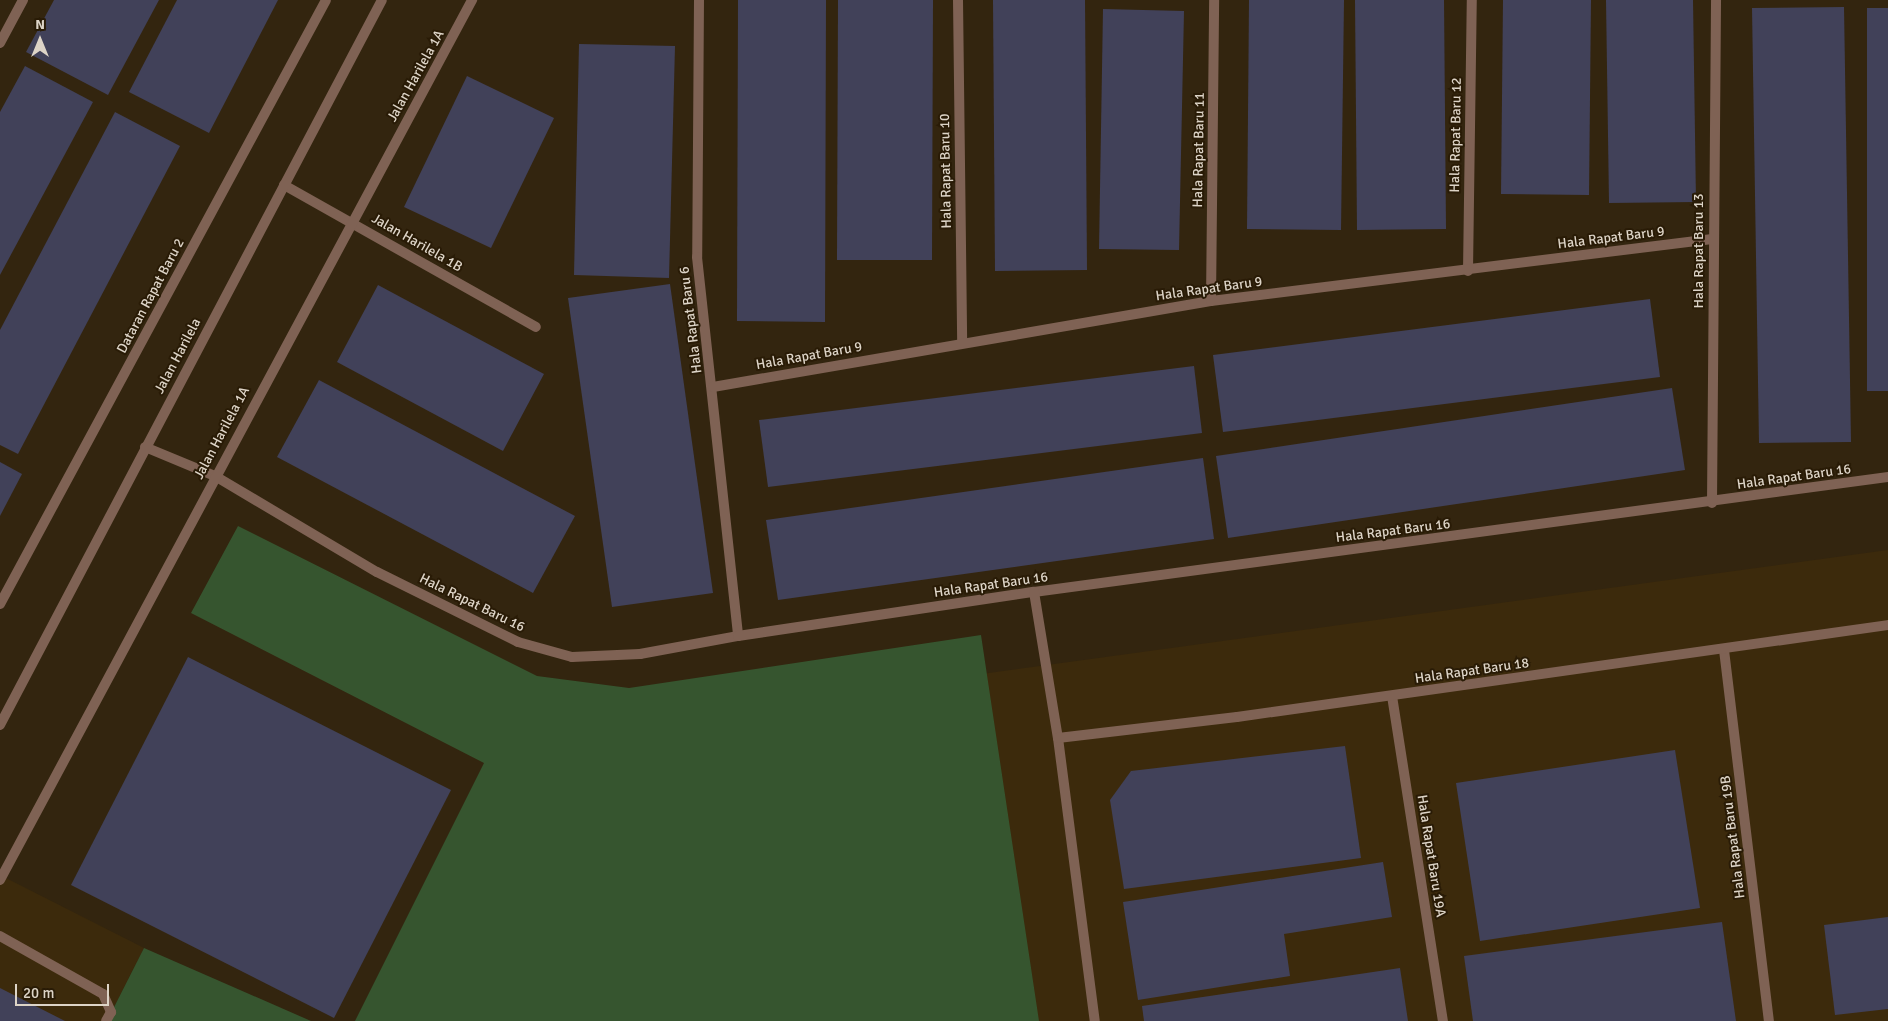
<!DOCTYPE html>
<style>
body{margin:0}
#map{position:relative;width:1888px;height:1021px;overflow:hidden;background:#33250f;font-family:Signika,sans-serif}
div>[style]{position:absolute}
.built>*{inset:0;background:#3c2a0c}
.green>*{inset:0;background:#36552f}
.building>*{inset:0;background:#414159}
.lane>*{height:10px;margin:-5px;padding:0 5px;transform-origin:5px;border-radius:5px;background:#7f6254}
.street>*{height:10px;margin:-5px;padding:0 5px;transform-origin:5px;border-radius:5px;background:#7f6254}
span{translate:-50% -50%;white-space:nowrap;text-align:center;line-height:1.15;-webkit-text-stroke:4px #291b06;paint-order:stroke}
.street-label{font-size:14px;color:#ddd4c7}
.north{position:absolute;left:15px;top:15px;width:50px;height:50px;-webkit-text-stroke:4px #291b06;paint-order:stroke;rotate:0deg;font-size:14px;font-weight:700;line-height:20px;text-align:center;color:#ddd4c7}
.north::after{content:'';display:block;margin:auto;width:18px;height:22px;background:#ddd4c7;clip-path:polygon(50% 0,100% 100%,50% 72%,0 100%)}
.scale{position:absolute;left:15px;top:984px;width:94px;height:22px;box-sizing:border-box;border:2px solid #ddd4c7;border-top:0;padding-left:6px;font-size:15px;line-height:18px;white-space:nowrap;color:#ddd4c7;-webkit-text-stroke:4px #291b06;paint-order:stroke}
</style>
<div id="map">
<div class="built">
<i style="clip-path:polygon(1888px 550px,1888px 1021px,497px 1021px,549px 733px)"></i>
<i style="clip-path:polygon(0 875px,144px 948px,107px 1021px,0 1021px)"></i>
</div>
<div class="green">
<i style="clip-path:polygon(238px 526px,537px 676px,629px 688px,981px 635px,1039px 1021px,355px 1021px,484px 763px,191px 613px)"></i>
<i style="clip-path:polygon(144px 948px,311px 1021px,107px 1021px)"></i>
</div>
<div class="building">
<i style="clip-path:polygon(54px 0,159px 0,108px 95px,26px 52px)"></i>
<i style="clip-path:polygon(177px 0,278px 0,209px 133px,129px 92px)"></i>
<i style="clip-path:polygon(738px 0,826px 0,825px 322px,737px 321px)"></i>
<i style="clip-path:polygon(838px 0,933px 0,932px 260px,837px 260px)"></i>
<i style="clip-path:polygon(993px 0,1085px 0,1087px 270px,995px 271px)"></i>
<i style="clip-path:polygon(1249px 0,1344px 0,1341px 230px,1247px 229px)"></i>
<i style="clip-path:polygon(1355px 0,1444px 0,1446px 229px,1357px 230px)"></i>
<i style="clip-path:polygon(1503px 0,1591px 0,1589px 195px,1501px 194px)"></i>
<i style="clip-path:polygon(1606px 0,1693px 0,1696px 202px,1609px 203px)"></i>
<i style="clip-path:polygon(1844px 7px,1851px 442px,1759px 443px,1752px 8px)"></i>
<i style="clip-path:polygon(1867px 8px,1888px 8px,1888px 391px,1867px 391px)"></i>
<i style="clip-path:polygon(1103px 9px,1184px 11px,1179px 250px,1099px 249px)"></i>
<i style="clip-path:polygon(579px 44px,675px 46px,669px 278px,574px 275px)"></i>
<i style="clip-path:polygon(25px 66px,93px 102px,0 275px,0 112px)"></i>
<i style="clip-path:polygon(467px 76px,554px 118px,491px 248px,404px 207px)"></i>
<i style="clip-path:polygon(115px 112px,180px 146px,18px 454px,0 445px,0 330px)"></i>
<i style="clip-path:polygon(670px 284px,713px 593px,612px 607px,568px 298px)"></i>
<i style="clip-path:polygon(378px 285px,544px 374px,503px 451px,337px 362px)"></i>
<i style="clip-path:polygon(1650px 299px,1660px 377px,1223px 432px,1213px 355px)"></i>
<i style="clip-path:polygon(1194px 366px,1202px 433px,768px 487px,759px 420px)"></i>
<i style="clip-path:polygon(319px 380px,575px 516px,533px 593px,277px 457px)"></i>
<i style="clip-path:polygon(1672px 388px,1685px 470px,1228px 538px,1216px 456px)"></i>
<i style="clip-path:polygon(1203px 458px,1214px 539px,778px 600px,766px 520px)"></i>
<i style="clip-path:polygon(0 462px,22px 474px,0 516px)"></i>
<i style="clip-path:polygon(188px 657px,451px 790px,334px 1018px,71px 885px)"></i>
<i style="clip-path:polygon(1345px 746px,1361px 858px,1124px 889px,1110px 800px,1131px 771px)"></i>
<i style="clip-path:polygon(1675px 750px,1700px 908px,1480px 941px,1456px 783px)"></i>
<i style="clip-path:polygon(1383px 862px,1392px 917px,1284px 934px,1290px 976px,1138px 1000px,1123px 902px)"></i>
<i style="clip-path:polygon(1888px 917px,1888px 1009px,1835px 1015px,1824px 925px)"></i>
<i style="clip-path:polygon(1722px 922px,1736px 1021px,1473px 1021px,1464px 956px)"></i>
<i style="clip-path:polygon(1400px 968px,1408px 1021px,1144px 1021px,1142px 1006px)"></i>
<i style="clip-path:polygon(0 988px,65px 1021px,0 1021px)"></i>
</div>
<div class="lane">
<i style="left:0;top:936px;width:118px;rotate:29.4deg"></i>
<i style="left:103px;top:994px;width:20px;rotate:66deg"></i>
<i style="left:111px;top:1012px;width:10px;rotate:119deg"></i>
</div>
<div class="street">
<i style="left:699px;top:0;width:257px;rotate:90.4deg"></i>
<i style="left:697px;top:257px;width:381px;rotate:83.8deg"></i>
<i style="left:958px;top:0;width:342px;rotate:89.3deg"></i>
<i style="left:0;top:43px;width:49px;rotate:-61.9deg"></i>
<i style="left:284px;top:185px;width:289px;rotate:29.4deg"></i>
<i style="left:1468px;top:271px;width:271px;rotate:-89.2deg"></i>
<i style="left:1211px;top:301px;width:301px;rotate:-89.4deg"></i>
<i style="left:713px;top:387px;width:505px;rotate:-9.8deg"></i>
<i style="left:1211px;top:301px;width:505px;rotate:-7.05deg"></i>
<i style="left:145px;top:447px;width:76px;rotate:22.5deg"></i>
<i style="left:215px;top:476px;width:188px;rotate:30.7deg"></i>
<i style="left:377px;top:572px;width:157px;rotate:26.4deg"></i>
<i style="left:518px;top:642px;width:56px;rotate:15.5deg"></i>
<i style="left:572px;top:657px;width:68px;rotate:-2.5deg"></i>
<i style="left:640px;top:654px;width:100px;rotate:-10.4deg"></i>
<i style="left:738px;top:636px;width:299px;rotate:-8.5deg"></i>
<i style="left:1034px;top:592px;width:862px;rotate:-7.67deg"></i>
<i style="left:1712px;top:503px;width:503px;rotate:-89.54deg"></i>
<i style="left:1034px;top:592px;width:148px;rotate:80.7deg"></i>
<i style="left:1058px;top:738px;width:285px;rotate:82.6deg"></i>
<i style="left:0;top:604px;width:686px;rotate:-61.64deg"></i>
<i style="left:1724px;top:650px;width:374px;rotate:83.1deg"></i>
<i style="left:1392px;top:696px;width:329px;rotate:81.1deg"></i>
<i style="left:0;top:725px;width:819px;rotate:-62.22deg"></i>
<i style="left:1058px;top:738px;width:180px;rotate:-6.7deg"></i>
<i style="left:1237px;top:717px;width:657px;rotate:-8.04deg"></i>
<i style="left:0;top:880px;width:999px;rotate:-61.79deg"></i>
</div>
<div class="street-label">
<span style="left:416px;top:76px;rotate:-61deg">Jalan Harilela 1A</span>
<span style="left:1456px;top:135px;rotate:-89deg">Hala Rapat Baru 12</span>
<span style="left:1199px;top:150px;rotate:-89deg">Hala Rapat Baru 11</span>
<span style="left:946px;top:171px;rotate:-91deg">Hala Rapat Baru 10</span>
<span style="left:1611px;top:238px;rotate:-7deg">Hala Rapat Baru 9</span>
<span style="left:417px;top:243px;rotate:30deg">Jalan Harilela 1B</span>
<span style="left:1699px;top:251px;rotate:-90deg">Hala Rapat Baru 13</span>
<span style="left:1209px;top:289px;rotate:-8deg">Hala Rapat Baru 9</span>
<span style="left:151px;top:296px;rotate:-62deg">Dataran Rapat Baru 2</span>
<span style="left:691px;top:320px;rotate:-97deg">Hala Rapat Baru 6</span>
<span style="left:178px;top:356px;rotate:-62deg">Jalan Harilela</span>
<span style="left:809px;top:356px;rotate:-10deg">Hala Rapat Baru 9</span>
<span style="left:222px;top:433px;rotate:-62deg">Jalan Harilela 1A</span>
<span style="left:1794px;top:477px;rotate:-8deg">Hala Rapat Baru 16</span>
<span style="left:1393px;top:531px;rotate:-7deg">Hala Rapat Baru 16</span>
<span style="left:991px;top:585px;rotate:-8deg">Hala Rapat Baru 16</span>
<span style="left:472px;top:603px;rotate:26deg">Hala Rapat Baru 16</span>
<span style="left:1472px;top:671px;rotate:-8deg">Hala Rapat Baru 18</span>
<span style="left:1733px;top:837px;rotate:-97deg">Hala Rapat Baru 19B</span>
<span style="left:1431px;top:856px;rotate:81deg">Hala Rapat Baru 19A</span>
</div>
<div class="north">N</div>
<div class="scale">20 m</div>
</div>
